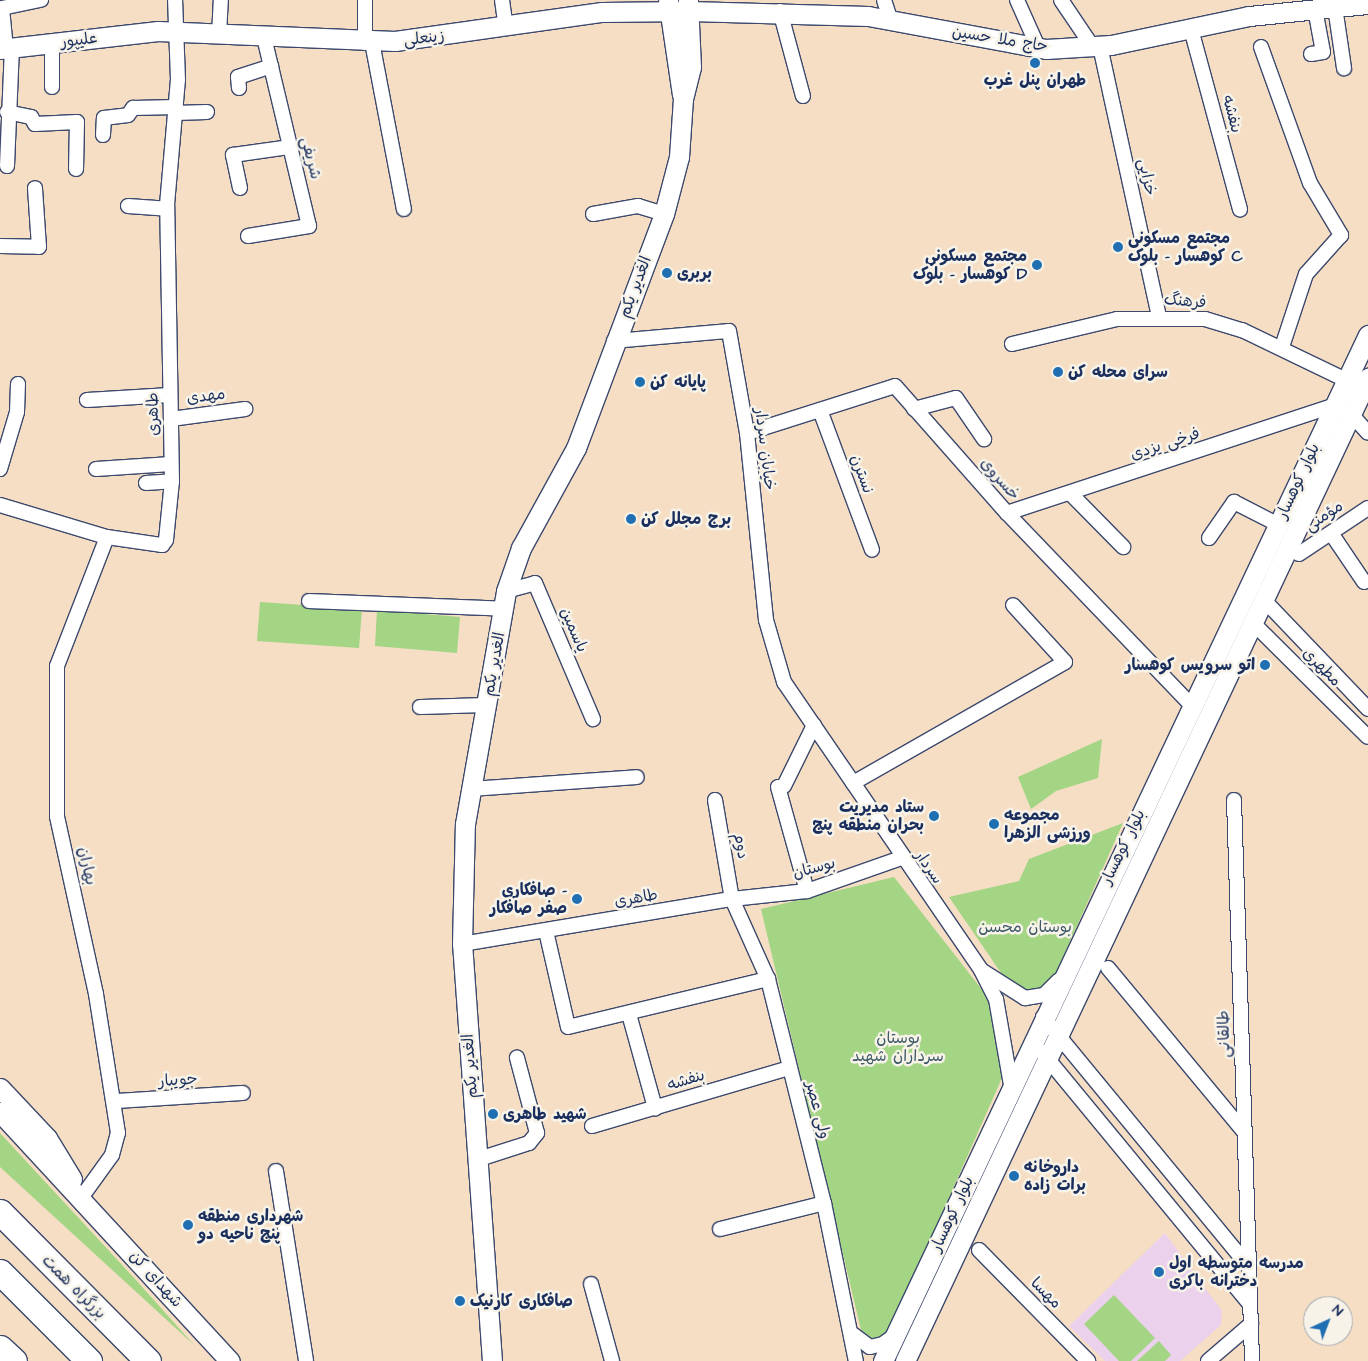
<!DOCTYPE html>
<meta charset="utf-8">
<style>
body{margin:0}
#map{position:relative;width:1368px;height:1361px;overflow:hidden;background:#f5dec4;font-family:"Architects Daughter","Playpen Sans Arabic",sans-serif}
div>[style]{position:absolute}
.built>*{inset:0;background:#ebd1eb}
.green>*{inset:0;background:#a3d585}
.roads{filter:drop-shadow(1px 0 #3c496d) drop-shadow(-1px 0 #3c496d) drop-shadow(0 1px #3c496d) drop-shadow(0 -1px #3c496d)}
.street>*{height:14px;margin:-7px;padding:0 7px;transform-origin:7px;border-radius:7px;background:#fff}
.secondary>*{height:19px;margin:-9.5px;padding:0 9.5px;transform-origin:9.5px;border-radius:9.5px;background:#fff}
.highway>*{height:25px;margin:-12.5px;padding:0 12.5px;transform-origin:12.5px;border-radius:12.5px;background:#fff}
.dots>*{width:14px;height:14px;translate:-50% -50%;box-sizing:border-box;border:2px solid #f7f3e8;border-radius:50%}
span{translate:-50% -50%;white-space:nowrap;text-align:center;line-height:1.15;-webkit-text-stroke:5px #f7f3e8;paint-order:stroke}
.street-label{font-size:16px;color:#1b2f5e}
.poi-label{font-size:16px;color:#1b2f5e;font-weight:700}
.left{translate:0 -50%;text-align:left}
.right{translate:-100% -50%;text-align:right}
.park-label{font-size:16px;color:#3d5868}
.north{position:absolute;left:1303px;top:1296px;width:50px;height:50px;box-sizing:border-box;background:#f7f3e8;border:1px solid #9fa5b1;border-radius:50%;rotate:43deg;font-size:14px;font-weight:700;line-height:20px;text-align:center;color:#1b2f5e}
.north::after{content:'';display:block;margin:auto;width:18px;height:22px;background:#1f6fb2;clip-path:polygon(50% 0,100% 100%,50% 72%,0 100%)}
</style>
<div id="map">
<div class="built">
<i style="clip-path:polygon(1165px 1233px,1222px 1311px,1221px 1325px,1180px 1361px,1105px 1361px,1069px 1326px)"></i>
</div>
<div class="green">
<i style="clip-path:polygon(260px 602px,362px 609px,359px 648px,257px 641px)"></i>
<i style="clip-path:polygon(377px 610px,460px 617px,457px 653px,375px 646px)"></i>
<i style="clip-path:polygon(1102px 739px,1098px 778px,1056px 791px,1031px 809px,1018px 777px)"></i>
<i style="clip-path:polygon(1123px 823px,1051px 984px,1033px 994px,1010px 986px,949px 897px,1019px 881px,1029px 859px)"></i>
<i style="clip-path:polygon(894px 877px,990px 1000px,1005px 1062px,1002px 1078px,889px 1333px,882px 1340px,868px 1340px,862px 1334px,761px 909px)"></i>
<i style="clip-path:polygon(0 1133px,136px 1280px,194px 1345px,0 1167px)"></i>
<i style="clip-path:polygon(1114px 1295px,1155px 1338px,1131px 1361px,1119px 1361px,1084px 1324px)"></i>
<i style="clip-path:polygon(1159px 1341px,1171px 1355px,1165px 1361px,1137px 1361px)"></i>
</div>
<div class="roads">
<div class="street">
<i style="left:365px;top:0;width:43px;rotate:90deg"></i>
<i style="left:502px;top:0;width:28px;rotate:82deg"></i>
<i style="left:884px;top:0;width:20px;rotate:72deg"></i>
<i style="left:1017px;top:0;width:51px;rotate:65.9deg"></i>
<i style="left:1061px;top:0;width:55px;rotate:56deg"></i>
<i style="left:1335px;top:7px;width:62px;rotate:81.6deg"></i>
<i style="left:780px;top:11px;width:88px;rotate:74.9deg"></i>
<i style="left:1191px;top:29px;width:187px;rotate:74.8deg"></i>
<i style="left:219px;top:35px;width:35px;rotate:-87deg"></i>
<i style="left:372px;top:42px;width:170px;rotate:79.2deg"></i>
<i style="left:52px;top:43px;width:44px;rotate:90deg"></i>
<i style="left:1100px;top:46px;width:276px;rotate:77.7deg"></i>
<i style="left:1261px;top:47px;width:145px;rotate:70.2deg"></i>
<i style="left:1310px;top:183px;width:61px;rotate:59.2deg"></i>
<i style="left:1341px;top:235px;width:52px;rotate:131.9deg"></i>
<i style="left:1306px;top:274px;width:77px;rotate:108.2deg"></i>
<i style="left:6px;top:49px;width:41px;rotate:-95.6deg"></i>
<i style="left:2px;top:8px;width:40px;rotate:-12deg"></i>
<i style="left:1311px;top:54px;width:12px;rotate:-9deg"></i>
<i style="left:1323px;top:52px;width:44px;rotate:-100.5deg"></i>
<i style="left:239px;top:88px;width:11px;rotate:-95deg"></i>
<i style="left:238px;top:77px;width:35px;rotate:-18deg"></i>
<i style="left:7px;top:112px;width:25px;rotate:12deg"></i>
<i style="left:31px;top:117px;width:8px;rotate:60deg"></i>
<i style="left:35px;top:124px;width:42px;rotate:-2.7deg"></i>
<i style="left:77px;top:122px;width:47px;rotate:91.2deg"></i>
<i style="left:175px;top:113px;width:32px;rotate:-2deg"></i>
<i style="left:103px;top:135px;width:17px;rotate:-87deg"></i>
<i style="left:104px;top:118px;width:24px;rotate:-7deg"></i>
<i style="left:128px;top:115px;width:9px;rotate:-54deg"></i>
<i style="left:133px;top:108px;width:43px;rotate:-1.3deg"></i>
<i style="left:7px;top:166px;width:118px;rotate:-87.6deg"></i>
<i style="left:240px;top:188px;width:34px;rotate:-102deg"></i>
<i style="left:233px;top:155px;width:58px;rotate:-8deg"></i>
<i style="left:128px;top:206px;width:39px;rotate:4deg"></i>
<i style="left:593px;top:214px;width:46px;rotate:-10.1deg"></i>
<i style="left:638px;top:206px;width:27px;rotate:17deg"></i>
<i style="left:248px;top:236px;width:62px;rotate:-9.3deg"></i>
<i style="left:309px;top:226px;width:194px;rotate:-103.4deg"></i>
<i style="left:0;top:246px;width:39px;rotate:1deg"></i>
<i style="left:39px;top:247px;width:59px;rotate:-93.9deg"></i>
<i style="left:614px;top:341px;width:115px;rotate:-5deg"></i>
<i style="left:729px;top:331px;width:104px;rotate:80deg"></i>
<i style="left:747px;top:433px;width:188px;rotate:84.2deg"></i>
<i style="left:766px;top:620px;width:65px;rotate:73.8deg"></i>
<i style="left:784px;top:682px;width:349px;rotate:55.6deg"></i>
<i style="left:981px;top:970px;width:33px;rotate:63deg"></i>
<i style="left:996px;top:999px;width:87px;rotate:80.1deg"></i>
<i style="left:1012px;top:344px;width:108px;rotate:-13.4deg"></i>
<i style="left:1117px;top:319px;width:88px"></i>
<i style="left:1205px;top:319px;width:39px;rotate:17deg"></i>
<i style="left:1242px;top:330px;width:115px;rotate:25.7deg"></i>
<i style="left:87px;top:400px;width:83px;rotate:-3.4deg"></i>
<i style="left:914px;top:409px;width:43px;rotate:-14.7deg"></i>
<i style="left:956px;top:398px;width:50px;rotate:55.7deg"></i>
<i style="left:820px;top:410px;width:149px;rotate:69.6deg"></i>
<i style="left:1351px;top:414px;width:25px;rotate:48deg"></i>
<i style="left:171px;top:419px;width:75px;rotate:-7.7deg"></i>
<i style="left:747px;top:433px;width:155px;rotate:-17.6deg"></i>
<i style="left:895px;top:386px;width:169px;rotate:48.6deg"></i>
<i style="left:1007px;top:513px;width:266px;rotate:46.2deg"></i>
<i style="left:0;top:469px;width:59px;rotate:-73.4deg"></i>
<i style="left:17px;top:412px;width:28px;rotate:-88deg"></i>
<i style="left:96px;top:469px;width:75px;rotate:-3.8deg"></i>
<i style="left:146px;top:483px;width:26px;rotate:-4deg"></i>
<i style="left:1070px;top:493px;width:76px;rotate:45.5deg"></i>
<i style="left:0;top:505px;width:112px;rotate:16.7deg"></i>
<i style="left:107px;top:537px;width:56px;rotate:8.3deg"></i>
<i style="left:162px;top:545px;width:6px;rotate:-51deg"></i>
<i style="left:166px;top:540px;width:59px;rotate:-84.2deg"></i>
<i style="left:172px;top:481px;width:276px;rotate:-91deg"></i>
<i style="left:167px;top:205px;width:125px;rotate:-85deg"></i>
<i style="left:178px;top:80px;width:80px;rotate:-92.1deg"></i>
<i style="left:1007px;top:513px;width:343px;rotate:-18.2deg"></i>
<i style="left:1331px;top:533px;width:59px;rotate:56deg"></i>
<i style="left:1209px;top:538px;width:44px;rotate:-55.2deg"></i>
<i style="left:1234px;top:502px;width:48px;rotate:27.1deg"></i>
<i style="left:1299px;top:554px;width:83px;rotate:-33.7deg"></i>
<i style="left:506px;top:591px;width:30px;rotate:-15deg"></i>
<i style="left:535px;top:583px;width:148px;rotate:66.9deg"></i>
<i style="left:1263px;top:599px;width:152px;rotate:46.3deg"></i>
<i style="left:309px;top:601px;width:195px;rotate:2.3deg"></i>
<i style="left:1252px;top:622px;width:163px;rotate:44.8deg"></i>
<i style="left:420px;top:707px;width:66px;rotate:-1.7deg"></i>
<i style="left:853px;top:783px;width:244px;rotate:-29.7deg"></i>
<i style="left:1065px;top:662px;width:77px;rotate:-132.4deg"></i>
<i style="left:784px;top:786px;width:68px;rotate:-63.8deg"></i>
<i style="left:778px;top:787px;width:108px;rotate:74.4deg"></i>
<i style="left:471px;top:789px;width:166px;rotate:-4.1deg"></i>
<i style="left:715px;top:800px;width:100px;rotate:80.3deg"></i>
<i style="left:732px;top:899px;width:88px;rotate:65.8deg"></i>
<i style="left:768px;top:979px;width:231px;rotate:76deg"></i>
<i style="left:824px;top:1203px;width:161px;rotate:78.6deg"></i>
<i style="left:1234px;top:800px;width:561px;rotate:88.16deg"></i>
<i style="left:546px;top:931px;width:98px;rotate:77.1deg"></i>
<i style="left:568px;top:1027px;width:206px;rotate:-13.5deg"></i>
<i style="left:462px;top:944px;width:274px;rotate:-9.5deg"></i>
<i style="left:732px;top:899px;width:75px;rotate:-6.1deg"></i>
<i style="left:807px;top:891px;width:100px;rotate:-19.3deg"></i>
<i style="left:1108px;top:968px;width:214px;rotate:50.3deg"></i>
<i style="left:984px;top:972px;width:49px;rotate:32.4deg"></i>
<i style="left:1025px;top:998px;width:19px;rotate:-9deg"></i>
<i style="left:1044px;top:995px;width:21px;rotate:-45deg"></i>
<i style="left:629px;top:1014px;width:98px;rotate:74.5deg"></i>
<i style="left:1043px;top:1017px;width:324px;rotate:50.5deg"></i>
<i style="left:1042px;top:1052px;width:327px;rotate:50.5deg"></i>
<i style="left:116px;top:1101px;width:127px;rotate:-3.6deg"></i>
<i style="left:592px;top:1126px;width:205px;rotate:-16.4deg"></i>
<i style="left:476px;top:1160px;width:56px;rotate:-17.8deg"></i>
<i style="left:529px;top:1143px;width:13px;rotate:-51deg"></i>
<i style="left:537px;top:1133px;width:78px;rotate:-104.9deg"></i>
<i style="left:276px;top:1171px;width:192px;rotate:81deg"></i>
<i style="left:81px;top:1198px;width:53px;rotate:-54.2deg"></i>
<i style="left:112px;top:1155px;width:23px;rotate:-75deg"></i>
<i style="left:118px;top:1133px;width:141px;rotate:-99deg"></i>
<i style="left:96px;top:994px;width:182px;rotate:-102.4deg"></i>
<i style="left:57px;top:816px;width:150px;rotate:-90deg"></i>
<i style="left:57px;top:666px;width:138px;rotate:-68.8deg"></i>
<i style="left:720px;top:1229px;width:107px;rotate:-14deg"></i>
<i style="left:979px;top:1250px;width:156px;rotate:45.5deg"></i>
<i style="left:591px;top:1284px;width:80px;rotate:74.7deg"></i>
<i style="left:854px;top:1335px;width:20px;rotate:37deg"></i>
<i style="left:870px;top:1347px;width:13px;rotate:-13deg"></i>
<i style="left:883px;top:1344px;width:14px;rotate:-36deg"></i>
<i style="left:1208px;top:1361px;width:57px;rotate:-40.7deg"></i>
</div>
<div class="secondary">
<i style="left:668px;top:0;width:96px;rotate:81.6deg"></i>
<i style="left:0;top:49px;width:159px;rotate:-6.5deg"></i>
<i style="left:158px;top:31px;width:237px;rotate:2.4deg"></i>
<i style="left:395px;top:41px;width:209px;rotate:-8deg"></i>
<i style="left:602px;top:12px;width:87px;rotate:-0.7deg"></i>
<i style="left:689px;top:11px;width:179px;rotate:1.6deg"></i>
<i style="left:868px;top:16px;width:181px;rotate:10.5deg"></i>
<i style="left:1046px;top:49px;width:65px;rotate:-3.5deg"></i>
<i style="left:1111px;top:45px;width:141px;rotate:-11.9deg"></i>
<i style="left:1249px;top:16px;width:120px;rotate:-5.8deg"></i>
<i style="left:0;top:1088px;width:69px;rotate:46.8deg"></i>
<i style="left:47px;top:1138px;width:48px;rotate:58.6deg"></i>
<i style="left:0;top:1112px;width:339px;rotate:47.3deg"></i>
<i style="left:492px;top:1361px;width:418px;rotate:-94.1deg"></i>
<i style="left:462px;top:944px;width:120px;rotate:-88.6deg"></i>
<i style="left:465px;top:824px;width:237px;rotate:-80deg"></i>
<i style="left:506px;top:591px;width:46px;rotate:-70.8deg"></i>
<i style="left:521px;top:548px;width:114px;rotate:-61.2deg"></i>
<i style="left:576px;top:448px;width:250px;rotate:-69.4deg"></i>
<i style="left:664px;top:214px;width:59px;rotate:-75.3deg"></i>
<i style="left:679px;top:157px;width:58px;rotate:-86.1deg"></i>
<i style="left:683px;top:99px;width:33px;rotate:-76deg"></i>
<i style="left:691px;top:67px;width:67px;rotate:-92.6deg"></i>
<i style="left:883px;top:1361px;width:1135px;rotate:-64.7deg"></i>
<i style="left:905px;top:1361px;width:1087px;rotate:-64.78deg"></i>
</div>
<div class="highway">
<i style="left:0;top:1212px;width:210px;rotate:45.2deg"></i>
<i style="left:0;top:1272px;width:126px;rotate:45deg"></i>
<i style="left:0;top:1348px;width:19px;rotate:43deg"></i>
</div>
</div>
<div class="dots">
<i style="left:1035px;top:63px;background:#1f6fb2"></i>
<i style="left:1118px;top:247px;background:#1f6fb2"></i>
<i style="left:1037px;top:265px;background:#1f6fb2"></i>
<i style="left:667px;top:273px;background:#1f6fb2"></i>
<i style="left:1058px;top:372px;background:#1f6fb2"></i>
<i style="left:640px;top:382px;background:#1f6fb2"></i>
<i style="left:631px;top:519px;background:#1f6fb2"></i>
<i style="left:1265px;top:665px;background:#1f6fb2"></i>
<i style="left:934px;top:816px;background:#1f6fb2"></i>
<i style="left:994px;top:824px;background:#1f6fb2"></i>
<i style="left:577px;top:899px;background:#1f6fb2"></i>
<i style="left:493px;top:1114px;background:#1f6fb2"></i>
<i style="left:1014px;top:1176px;background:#1f6fb2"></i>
<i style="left:188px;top:1225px;background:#1f6fb2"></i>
<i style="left:1159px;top:1272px;background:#1f6fb2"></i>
<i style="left:460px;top:1301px;background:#1f6fb2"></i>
</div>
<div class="street-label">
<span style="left:424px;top:38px;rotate:-7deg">زینعلی</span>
<span style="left:1000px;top:39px;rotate:9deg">حاج ملا حسین</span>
<span style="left:79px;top:40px;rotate:-7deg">علیپور</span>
<span style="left:1232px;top:114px;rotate:75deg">بنفشه</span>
<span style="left:311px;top:158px;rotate:76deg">شریفی</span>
<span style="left:1147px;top:177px;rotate:78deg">خزایی</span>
<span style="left:635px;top:287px;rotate:-69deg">الغدیر یکم</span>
<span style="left:1185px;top:301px;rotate:5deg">فرهنگ</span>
<span style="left:206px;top:396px;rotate:-7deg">مهدی</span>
<span style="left:153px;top:414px;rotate:-91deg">طاهری</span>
<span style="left:1165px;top:444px;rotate:-18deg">فرخی یزدی</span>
<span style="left:765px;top:449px;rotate:83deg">خیابان سردار</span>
<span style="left:862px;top:474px;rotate:70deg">نسترن</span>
<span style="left:1000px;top:479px;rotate:48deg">خسروی</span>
<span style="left:1298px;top:481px;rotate:-65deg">بلوار کوهسار</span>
<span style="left:1324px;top:516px;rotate:-34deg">مؤمنی</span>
<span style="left:574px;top:630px;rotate:67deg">یاسمین</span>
<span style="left:494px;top:664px;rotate:-80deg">الغدیر یکم</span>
<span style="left:1322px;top:667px;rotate:45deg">مطهری</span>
<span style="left:741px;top:846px;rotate:80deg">دوم</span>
<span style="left:1123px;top:847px;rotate:-64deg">بلوار کوهسار</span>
<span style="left:87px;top:866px;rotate:77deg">بهاران</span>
<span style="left:929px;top:867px;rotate:55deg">سردار</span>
<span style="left:814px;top:868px;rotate:-15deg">بوستان</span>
<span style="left:636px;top:898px;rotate:-10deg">طاهری</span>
<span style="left:1224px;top:1034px;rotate:-92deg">طالقانی</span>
<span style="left:470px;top:1066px;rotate:-94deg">الغدیر یکم</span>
<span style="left:178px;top:1080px;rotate:-4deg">جویبار</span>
<span style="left:686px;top:1080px;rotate:-17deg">بنفشه</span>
<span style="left:818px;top:1110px;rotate:76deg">ولی عصر</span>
<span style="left:952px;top:1214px;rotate:-65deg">بلوار کوهسار</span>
<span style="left:156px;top:1279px;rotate:48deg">شهدای کن</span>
<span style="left:74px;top:1287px;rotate:45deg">بزرگراه همت</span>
<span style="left:1046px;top:1293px;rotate:45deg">مهسا</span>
</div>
<div class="poi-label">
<span style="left:1035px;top:80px">طهران پنل غرب</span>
<span class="left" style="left:1128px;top:247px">مجتمع مسکونی<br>کوهسار - بلوک C</span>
<span class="right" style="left:1027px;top:265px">مجتمع مسکونی<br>کوهسار - بلوک D</span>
<span class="left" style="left:677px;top:273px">بربری</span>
<span class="left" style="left:1068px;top:372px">سرای محله کن</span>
<span class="left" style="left:650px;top:382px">پایانه کن</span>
<span class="left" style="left:641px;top:519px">برج مجلل کن</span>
<span class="right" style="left:1255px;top:665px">اتو سرویس کوهسار</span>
<span class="right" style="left:924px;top:816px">ستاد مدیریت<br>بحران منطقه پنج</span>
<span class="left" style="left:1004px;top:824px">مجموعه<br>ورزشی الزهرا</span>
<span class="right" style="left:567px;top:899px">صافکاری -<br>صفر صافکار</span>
<span class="left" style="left:503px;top:1114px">شهید طاهری</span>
<span class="left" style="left:1024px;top:1176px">داروخانه<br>برات زاده</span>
<span class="left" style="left:198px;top:1225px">شهرداری منطقه<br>پنج ناحیه دو</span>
<span class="left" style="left:1169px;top:1272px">مدرسه متوسطه اول<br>دخترانه باکری</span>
<span class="left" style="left:470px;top:1301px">صافکاری کارنیک</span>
</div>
<div class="park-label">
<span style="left:1025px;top:927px">بوستان محسن</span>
<span style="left:898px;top:1047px">بوستان<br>سرداران شهید</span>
</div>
<div class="north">N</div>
</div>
